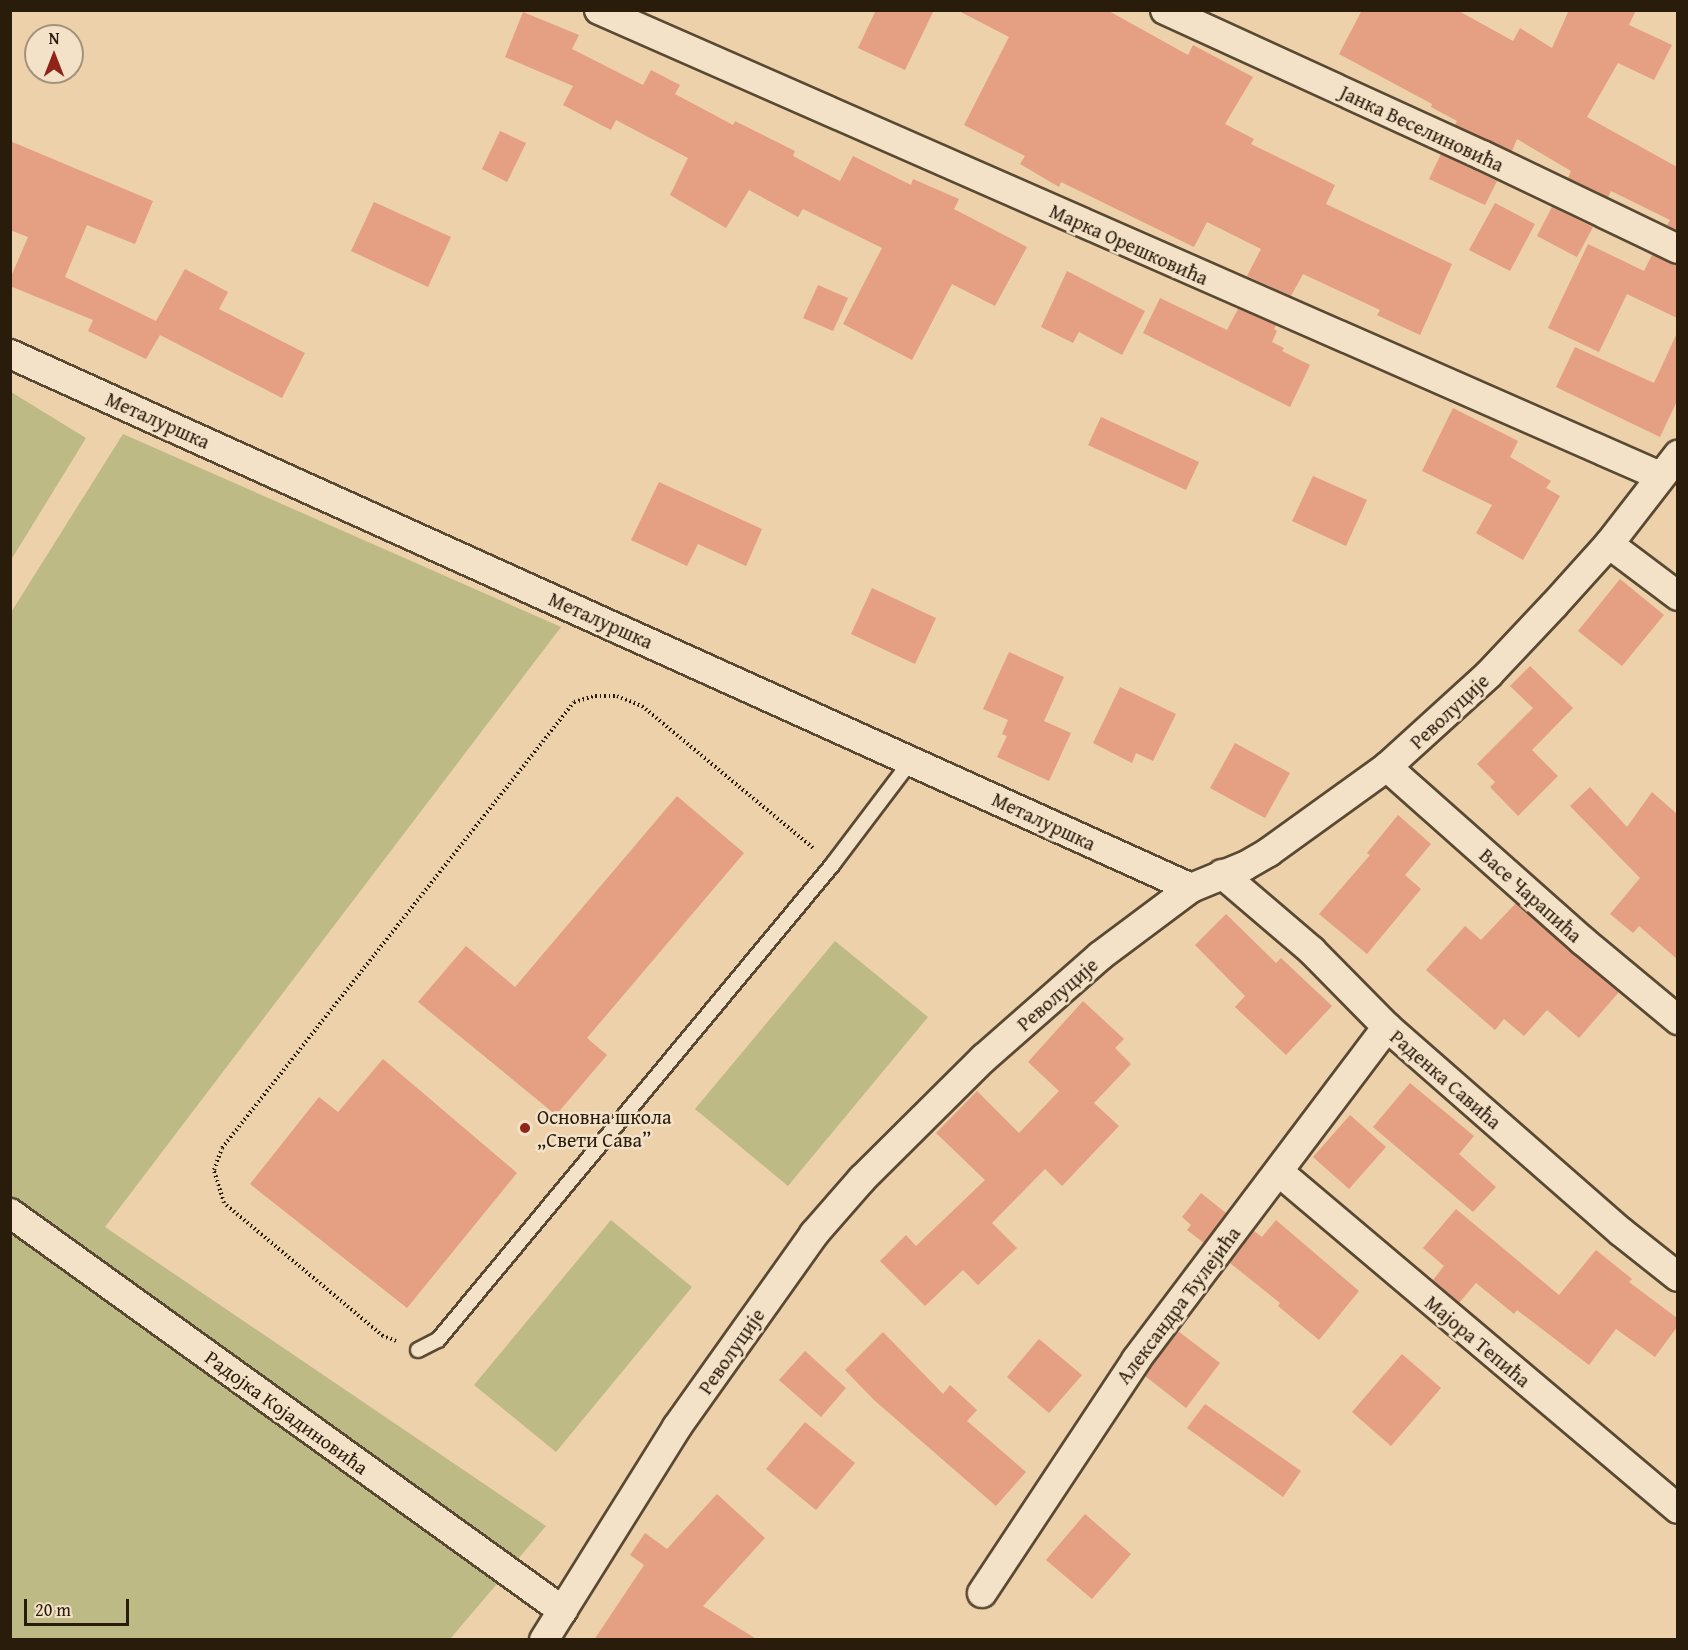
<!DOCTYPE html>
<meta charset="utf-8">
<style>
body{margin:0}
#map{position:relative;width:1688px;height:1650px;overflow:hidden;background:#ecd1aa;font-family:"Gentium Book Plus",serif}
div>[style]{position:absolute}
.green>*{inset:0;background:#bdba85}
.building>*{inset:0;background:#e59f82}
.path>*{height:4px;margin-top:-2px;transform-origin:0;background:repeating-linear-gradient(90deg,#2a1c0a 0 1.5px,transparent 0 4.5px)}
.roads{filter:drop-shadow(2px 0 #5a4932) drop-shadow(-2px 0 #5a4932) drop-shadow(0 2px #5a4932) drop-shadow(0 -2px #5a4932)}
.service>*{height:14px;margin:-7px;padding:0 7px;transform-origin:7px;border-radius:7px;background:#f3e1c8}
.minor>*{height:28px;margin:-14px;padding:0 14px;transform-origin:14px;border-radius:14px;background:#f3e1c8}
.dots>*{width:16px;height:16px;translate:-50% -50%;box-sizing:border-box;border:3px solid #f3e1c8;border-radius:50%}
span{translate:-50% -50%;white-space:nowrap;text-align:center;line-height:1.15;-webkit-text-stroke:5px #f3e1c8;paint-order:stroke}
.street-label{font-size:20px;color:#2a1c0a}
.poi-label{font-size:20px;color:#2a1c0a}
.left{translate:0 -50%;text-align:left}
.frame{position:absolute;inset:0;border:12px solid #2a1c0a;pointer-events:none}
.north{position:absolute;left:24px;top:24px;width:60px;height:60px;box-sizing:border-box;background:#f3e1c8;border:2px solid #a3927c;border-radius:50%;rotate:0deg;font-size:16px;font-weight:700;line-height:24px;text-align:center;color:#2a1c0a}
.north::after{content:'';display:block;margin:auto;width:21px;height:27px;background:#8f2418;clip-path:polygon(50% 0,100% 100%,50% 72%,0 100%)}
.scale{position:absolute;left:24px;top:1599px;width:105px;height:27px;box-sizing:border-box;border:3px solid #2a1c0a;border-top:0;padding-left:8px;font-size:18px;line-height:21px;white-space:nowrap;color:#2a1c0a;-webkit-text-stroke:4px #f3e1c8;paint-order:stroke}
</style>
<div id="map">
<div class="green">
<i style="clip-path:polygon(11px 392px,86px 438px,11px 560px)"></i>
<i style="clip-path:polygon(123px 434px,561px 627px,105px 1227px,546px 1526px,450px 1639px,11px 1639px,10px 614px)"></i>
<i style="clip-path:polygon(835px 941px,928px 1017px,788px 1186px,695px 1109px)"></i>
<i style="clip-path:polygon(611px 1220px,692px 1287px,556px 1452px,474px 1385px)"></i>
</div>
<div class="building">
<i style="clip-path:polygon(876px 10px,934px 10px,905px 70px,858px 48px)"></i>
<i style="clip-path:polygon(957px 10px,1107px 10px,1188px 55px,1193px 45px,1253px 77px,1225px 124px,1254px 139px,1251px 144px,1335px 185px,1326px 204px,1452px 264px,1420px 335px,1377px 315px,1380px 310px,1303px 274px,1291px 296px,1247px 276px,1261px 249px,1207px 222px,1194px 247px,1061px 182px,1059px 187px,1020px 164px,1025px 156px,964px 125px,1009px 37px)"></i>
<i style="clip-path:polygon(1362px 10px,1457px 10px,1513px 41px,1520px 28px,1552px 48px,1569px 10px,1636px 10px,1629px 25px,1672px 45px,1654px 80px,1618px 63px,1587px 117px,1677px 167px,1677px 230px,1667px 225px,1670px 220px,1611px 191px,1608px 197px,1568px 178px,1571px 171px,1517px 139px,1512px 151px,1455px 125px,1457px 121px,1431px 107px,1432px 104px,1339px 54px)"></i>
<i style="clip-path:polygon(523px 12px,579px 35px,572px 49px,643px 85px,651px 70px,680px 85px,675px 94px,733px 125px,735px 121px,795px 151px,793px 156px,840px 181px,853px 156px,911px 185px,913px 179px,959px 199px,954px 209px,1027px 247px,995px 306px,952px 284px,912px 360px,843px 324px,882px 248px,803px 209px,798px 217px,749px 190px,726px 228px,670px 195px,688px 158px,616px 120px,611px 130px,563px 105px,573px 86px,505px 57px)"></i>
<i style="clip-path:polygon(500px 131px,526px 143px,507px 182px,482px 169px)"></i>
<i style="clip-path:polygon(10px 141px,153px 201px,135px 244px,87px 225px,65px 277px,156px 321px,185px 269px,228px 292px,219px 309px,305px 353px,282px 398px,160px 335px,146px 359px,88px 331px,93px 320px,10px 286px,10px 279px,28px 237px,10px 230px)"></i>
<i style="clip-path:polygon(1441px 154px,1497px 181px,1485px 205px,1429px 179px)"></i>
<i style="clip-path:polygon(374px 202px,451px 237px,428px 287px,351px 251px)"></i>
<i style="clip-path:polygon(1495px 203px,1535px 224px,1510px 271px,1469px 250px)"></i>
<i style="clip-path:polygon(1552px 207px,1593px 227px,1577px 257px,1537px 236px)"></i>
<i style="clip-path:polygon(1588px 244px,1644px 271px,1652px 255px,1677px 265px,1677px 318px,1627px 294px,1599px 352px,1548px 328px)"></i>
<i style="clip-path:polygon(1067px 271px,1145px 311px,1122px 355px,1079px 332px,1073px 343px,1041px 327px)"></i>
<i style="clip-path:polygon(818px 285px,848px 298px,833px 331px,803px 318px)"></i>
<i style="clip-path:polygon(1160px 298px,1227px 330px,1238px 309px,1276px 325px,1274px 329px,1277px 331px,1272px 342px,1284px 348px,1282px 351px,1310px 365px,1290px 407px,1143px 333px)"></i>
<i style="clip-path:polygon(1677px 333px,1677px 401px,1660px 437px,1556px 387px,1575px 347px,1654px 383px)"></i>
<i style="clip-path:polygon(1453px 408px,1518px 441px,1510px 457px,1551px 481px,1546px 488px,1560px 496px,1523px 560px,1476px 533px,1492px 505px,1422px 471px)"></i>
<i style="clip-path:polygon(1101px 417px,1199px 462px,1186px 490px,1088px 445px)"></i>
<i style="clip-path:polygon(1313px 476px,1367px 500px,1346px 546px,1292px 521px)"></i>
<i style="clip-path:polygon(659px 482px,762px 529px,746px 566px,698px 544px,687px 566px,631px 540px)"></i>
<i style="clip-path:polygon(1620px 579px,1664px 615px,1622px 666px,1578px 631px)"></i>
<i style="clip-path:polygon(872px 588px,936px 618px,915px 664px,851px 634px)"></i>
<i style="clip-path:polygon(1009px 652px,1064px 677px,1044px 721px,1071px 733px,1049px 781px,997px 757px,1007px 736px,1002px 734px,1008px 720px,983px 709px)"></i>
<i style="clip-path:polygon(1530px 666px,1573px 708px,1532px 750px,1558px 776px,1518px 816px,1490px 787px,1495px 782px,1477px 764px,1533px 708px,1510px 686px)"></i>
<i style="clip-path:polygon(1120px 687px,1176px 714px,1153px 761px,1136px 753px,1132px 763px,1093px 743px)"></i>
<i style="clip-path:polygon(1235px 743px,1290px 773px,1265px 818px,1210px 788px)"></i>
<i style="clip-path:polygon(1590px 787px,1627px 827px,1652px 792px,1677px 814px,1677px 959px,1639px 926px,1633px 933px,1610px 914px,1640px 878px,1570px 806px)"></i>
<i style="clip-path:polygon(677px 796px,744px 853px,587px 1038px,607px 1055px,556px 1115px,418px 1002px,466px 946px,515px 987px)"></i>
<i style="clip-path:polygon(1398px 815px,1431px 844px,1405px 875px,1421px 889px,1367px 954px,1319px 914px,1370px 855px,1367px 853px)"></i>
<i style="clip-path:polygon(1516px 903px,1619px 992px,1579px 1038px,1547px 1010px,1524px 1036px,1504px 1019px,1495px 1030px,1426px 970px,1465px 926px,1481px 940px)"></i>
<i style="clip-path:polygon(1226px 914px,1276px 963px,1281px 958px,1332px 1006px,1286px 1055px,1235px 1007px,1245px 996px,1195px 945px)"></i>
<i style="clip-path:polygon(1083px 1001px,1124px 1039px,1115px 1048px,1131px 1064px,1094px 1103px,1119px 1126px,1062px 1186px,1045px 1169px,992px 1223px,1017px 1248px,978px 1285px,963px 1270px,925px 1306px,880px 1261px,906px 1235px,916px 1246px,985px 1180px,936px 1133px,977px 1091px,1019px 1133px,1059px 1091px,1028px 1062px)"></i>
<i style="clip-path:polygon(383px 1059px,517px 1173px,407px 1308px,250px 1184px,319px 1097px,338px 1112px)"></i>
<i style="clip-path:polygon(1410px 1083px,1474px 1136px,1459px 1154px,1496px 1187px,1473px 1212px,1373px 1127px)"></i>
<i style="clip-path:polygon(1350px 1115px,1386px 1147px,1349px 1189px,1313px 1157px)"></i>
<i style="clip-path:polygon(1201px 1193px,1226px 1213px,1204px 1243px,1187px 1230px,1191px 1225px,1182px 1217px)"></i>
<i style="clip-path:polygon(1456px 1209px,1559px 1295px,1596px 1250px,1632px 1279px,1629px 1282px,1677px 1318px,1677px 1327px,1655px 1357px,1616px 1329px,1589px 1365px,1517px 1310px,1514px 1314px,1476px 1283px,1459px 1303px,1433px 1280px,1444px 1266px,1423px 1248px)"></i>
<i style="clip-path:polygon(1276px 1220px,1359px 1291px,1319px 1340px,1278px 1306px,1280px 1303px,1230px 1263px,1254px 1231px,1262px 1237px)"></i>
<i style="clip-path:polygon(1178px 1331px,1220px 1363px,1186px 1408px,1145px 1376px)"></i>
<i style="clip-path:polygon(883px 1332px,943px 1394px,950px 1385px,977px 1410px,967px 1421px,1026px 1472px,996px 1506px,874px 1400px,845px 1370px)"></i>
<i style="clip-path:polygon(1039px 1339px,1082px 1375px,1049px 1413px,1007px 1377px)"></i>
<i style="clip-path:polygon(805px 1351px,846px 1388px,821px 1417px,779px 1380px)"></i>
<i style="clip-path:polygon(1402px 1354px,1441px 1388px,1391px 1446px,1352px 1412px)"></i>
<i style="clip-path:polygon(1205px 1404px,1301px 1471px,1283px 1497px,1187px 1428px)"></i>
<i style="clip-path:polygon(805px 1422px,855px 1463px,816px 1510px,766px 1469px)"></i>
<i style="clip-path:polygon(717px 1494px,765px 1538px,703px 1606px,758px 1640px,594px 1640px,644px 1565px,630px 1555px,645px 1533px,667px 1549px)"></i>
<i style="clip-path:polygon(1085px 1514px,1131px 1554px,1092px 1599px,1046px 1560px)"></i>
</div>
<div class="path">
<i style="left:396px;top:1341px;width:14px;rotate:-159deg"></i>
<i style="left:383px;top:1336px;width:207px;rotate:-140.1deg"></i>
<i style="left:224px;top:1203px;width:34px;rotate:-107deg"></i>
<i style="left:214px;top:1170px;width:23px;rotate:-70deg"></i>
<i style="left:222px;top:1148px;width:568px;rotate:-51.72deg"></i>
<i style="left:574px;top:702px;width:22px;rotate:-16deg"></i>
<i style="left:595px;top:696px;width:22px"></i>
<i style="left:617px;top:696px;width:27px;rotate:22deg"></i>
<i style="left:642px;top:706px;width:224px;rotate:39.7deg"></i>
</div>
<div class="roads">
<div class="service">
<i style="left:418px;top:1350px;width:22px;rotate:-27deg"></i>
<i style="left:438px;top:1340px;width:619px;rotate:-50.31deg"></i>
<i style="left:833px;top:864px;width:129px;rotate:-52.9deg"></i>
</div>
<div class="minor">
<i style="left:599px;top:10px;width:1159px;rotate:23.71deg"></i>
<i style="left:1165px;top:10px;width:349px;rotate:24.6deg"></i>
<i style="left:1482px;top:155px;width:217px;rotate:25.6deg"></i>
<i style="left:10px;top:354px;width:1296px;rotate:24.33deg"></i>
<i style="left:1609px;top:544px;width:86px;rotate:37deg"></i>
<i style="left:1387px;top:767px;width:262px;rotate:41.6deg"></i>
<i style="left:1583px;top:941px;width:124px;rotate:39.7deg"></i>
<i style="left:1222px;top:874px;width:118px;rotate:40.5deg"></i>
<i style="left:1312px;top:951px;width:107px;rotate:45.4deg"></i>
<i style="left:1387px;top:1027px;width:310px;rotate:41.2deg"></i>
<i style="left:1620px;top:1231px;width:74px;rotate:38.4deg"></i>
<i style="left:1279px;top:1172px;width:522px;rotate:40.18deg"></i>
<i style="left:10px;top:1213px;width:681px;rotate:35.74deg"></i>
<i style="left:982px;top:1593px;width:279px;rotate:-56.5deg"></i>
<i style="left:1136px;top:1360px;width:417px;rotate:-53deg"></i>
<i style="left:544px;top:1640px;width:251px;rotate:-58deg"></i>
<i style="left:677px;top:1427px;width:237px;rotate:-54.6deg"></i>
<i style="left:814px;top:1234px;width:73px;rotate:-48.9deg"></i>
<i style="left:862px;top:1179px;width:172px;rotate:-44.8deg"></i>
<i style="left:984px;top:1058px;width:154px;rotate:-41.3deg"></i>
<i style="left:1100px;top:956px;width:114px;rotate:-36.8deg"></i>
<i style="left:1191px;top:888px;width:58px;rotate:-22.2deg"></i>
<i style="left:1245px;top:866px;width:28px;rotate:-30deg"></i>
<i style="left:1269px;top:852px;width:145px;rotate:-35.8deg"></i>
<i style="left:1387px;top:767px;width:137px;rotate:-42.3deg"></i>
<i style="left:1488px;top:675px;width:96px;rotate:-46.7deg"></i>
<i style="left:1554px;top:605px;width:82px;rotate:-48deg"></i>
<i style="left:1609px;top:544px;width:113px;rotate:-52.2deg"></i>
</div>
</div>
<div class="dots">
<i style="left:525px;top:1128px;background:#8f2418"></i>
</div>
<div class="street-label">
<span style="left:1422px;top:128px;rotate:25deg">Јанка Веселиновића</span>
<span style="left:1129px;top:244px;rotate:24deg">Марка Орешковића</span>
<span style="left:158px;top:420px;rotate:24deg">Металуршка</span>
<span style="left:601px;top:620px;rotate:24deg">Металуршка</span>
<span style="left:1449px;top:711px;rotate:-43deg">Револуције</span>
<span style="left:1044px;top:821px;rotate:25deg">Металуршка</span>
<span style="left:1531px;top:895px;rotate:42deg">Васе Чарапића</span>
<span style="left:1057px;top:994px;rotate:-41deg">Револуције</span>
<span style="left:1446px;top:1079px;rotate:41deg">Раденка Савића</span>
<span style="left:1178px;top:1305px;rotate:-53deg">Александра Ђулејића</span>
<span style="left:1478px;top:1341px;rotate:40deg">Мајора Тепића</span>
<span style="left:731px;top:1351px;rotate:-55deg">Револуције</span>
<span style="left:287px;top:1412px;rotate:36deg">Радојка Којадиновића</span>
</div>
<div class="poi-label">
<span class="left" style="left:537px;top:1128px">Основна школа<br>„Свети Сава”</span>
</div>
<div class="frame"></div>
<div class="north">N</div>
<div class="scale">20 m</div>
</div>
